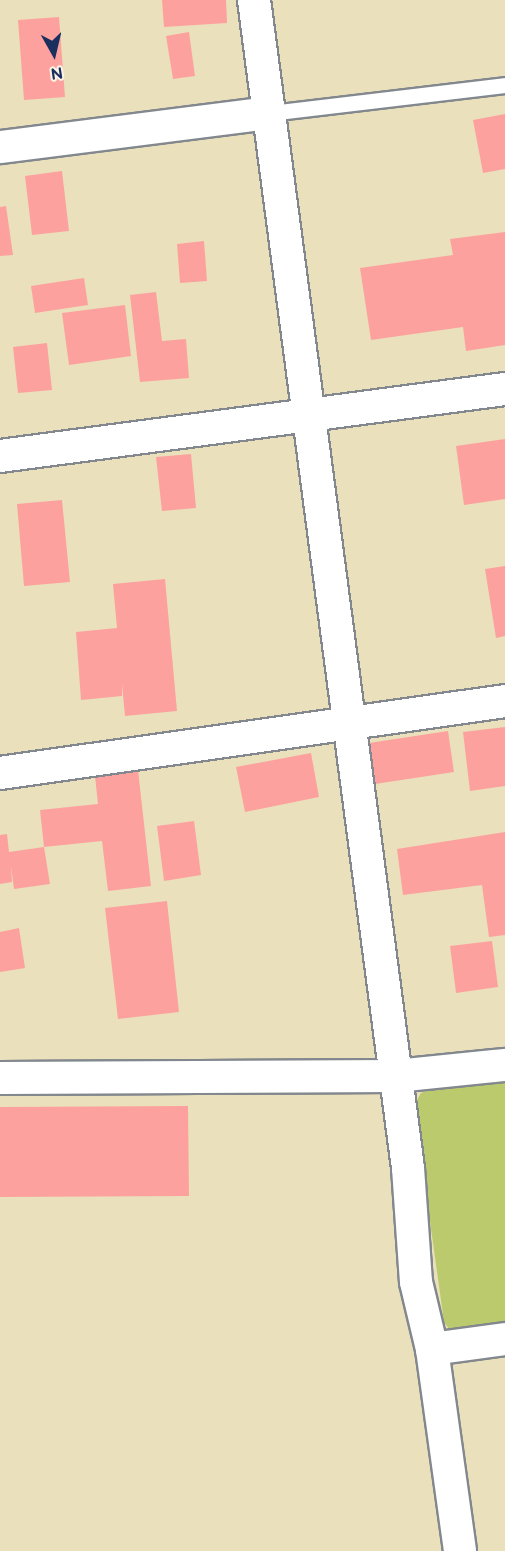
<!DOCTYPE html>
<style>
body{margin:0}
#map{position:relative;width:505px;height:1551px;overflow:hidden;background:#eae0bc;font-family:"Balsamiq Sans",sans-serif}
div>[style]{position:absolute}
.green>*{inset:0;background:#bbca6d}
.building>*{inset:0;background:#fda19e}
.roads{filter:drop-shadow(2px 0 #82888d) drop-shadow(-2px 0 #82888d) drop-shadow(0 2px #82888d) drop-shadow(0 -2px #82888d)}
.lane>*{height:15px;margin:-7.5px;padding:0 7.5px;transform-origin:7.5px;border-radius:7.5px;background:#fff}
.street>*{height:32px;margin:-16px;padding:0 16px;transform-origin:16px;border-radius:16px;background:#fff}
span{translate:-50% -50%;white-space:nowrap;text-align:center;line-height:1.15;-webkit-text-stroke:4.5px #fcf5e5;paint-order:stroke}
.north{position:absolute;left:24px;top:24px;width:60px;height:60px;-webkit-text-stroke:4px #fcf5e5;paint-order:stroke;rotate:172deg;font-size:16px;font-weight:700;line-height:24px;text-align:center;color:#1b2f5e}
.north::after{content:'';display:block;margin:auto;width:21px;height:27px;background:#1b2f5e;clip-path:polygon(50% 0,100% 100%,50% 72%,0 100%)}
</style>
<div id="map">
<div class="green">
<i style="clip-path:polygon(505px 1082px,505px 1328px,452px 1333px,444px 1322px,415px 1113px,417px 1100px,421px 1093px,433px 1089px)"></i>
</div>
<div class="building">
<i style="clip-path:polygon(162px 0,226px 0,227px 23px,164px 27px)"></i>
<i style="clip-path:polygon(59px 17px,65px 97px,24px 100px,18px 20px)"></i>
<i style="clip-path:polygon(189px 32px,195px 76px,173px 79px,166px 36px)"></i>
<i style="clip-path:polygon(505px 114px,505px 169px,483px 173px,473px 120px)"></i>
<i style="clip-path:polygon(62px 171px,69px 231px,32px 235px,25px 176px)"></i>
<i style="clip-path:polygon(6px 206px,13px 255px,0 256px,0 207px)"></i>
<i style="clip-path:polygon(505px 232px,505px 345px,466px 351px,463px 327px,371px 340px,360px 268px,453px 255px,450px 239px)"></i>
<i style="clip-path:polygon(204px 241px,207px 281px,180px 283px,177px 244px)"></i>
<i style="clip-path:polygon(84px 278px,88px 305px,35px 313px,31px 286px)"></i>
<i style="clip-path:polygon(156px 292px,162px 341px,186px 339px,189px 378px,140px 382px,130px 295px)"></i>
<i style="clip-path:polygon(125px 305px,131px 356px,69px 365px,62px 313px)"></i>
<i style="clip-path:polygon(47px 343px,52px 390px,18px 393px,13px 347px)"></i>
<i style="clip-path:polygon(505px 439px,505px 499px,464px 505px,456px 446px)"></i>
<i style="clip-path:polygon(191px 454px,196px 508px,162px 511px,156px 457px)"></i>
<i style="clip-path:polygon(62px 500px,70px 582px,24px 586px,17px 504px)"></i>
<i style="clip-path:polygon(505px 566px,505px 636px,496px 638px,485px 569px)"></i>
<i style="clip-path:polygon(165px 579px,177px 711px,125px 716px,122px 684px,122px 696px,81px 700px,76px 632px,117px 628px,113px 584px)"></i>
<i style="clip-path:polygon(505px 727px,505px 786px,470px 791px,463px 732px)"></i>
<i style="clip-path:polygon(448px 731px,454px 772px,375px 784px,369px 743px)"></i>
<i style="clip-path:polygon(311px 753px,319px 797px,245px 812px,236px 767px)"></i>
<i style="clip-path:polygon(138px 770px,151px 886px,108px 891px,102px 841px,44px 847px,40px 810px,98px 804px,95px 776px)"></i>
<i style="clip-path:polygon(194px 821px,201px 875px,164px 881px,157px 826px)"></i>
<i style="clip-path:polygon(505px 832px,505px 935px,489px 937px,482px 885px,403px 895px,397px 849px)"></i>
<i style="clip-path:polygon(7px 834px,9px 852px,44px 847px,50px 884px,14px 889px,11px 866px,12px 882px,0 884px,0 835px)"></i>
<i style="clip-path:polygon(167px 901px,179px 1012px,118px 1019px,105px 908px)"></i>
<i style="clip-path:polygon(19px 928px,25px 968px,0 972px,0 932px)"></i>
<i style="clip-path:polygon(492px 941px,498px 987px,456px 993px,450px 946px)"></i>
<i style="clip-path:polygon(188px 1106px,189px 1196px,0 1197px,0 1107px)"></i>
</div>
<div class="roads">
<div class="lane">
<i style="left:270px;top:113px;width:237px;rotate:-6.8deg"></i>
</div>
<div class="street">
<i style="left:254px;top:0;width:1178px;rotate:82.49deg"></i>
<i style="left:408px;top:1168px;width:114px;rotate:86deg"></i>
<i style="left:416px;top:1282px;width:69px;rotate:76.6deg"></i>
<i style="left:432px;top:1349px;width:204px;rotate:82.1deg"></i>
<i style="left:0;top:147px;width:272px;rotate:-7.2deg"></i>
<i style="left:0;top:456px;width:509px;rotate:-7.56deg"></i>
<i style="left:0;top:773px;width:510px;rotate:-8.11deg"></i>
<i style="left:0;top:1078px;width:396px;rotate:-0.3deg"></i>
<i style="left:396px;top:1076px;width:110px;rotate:-5.8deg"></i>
<i style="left:432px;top:1349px;width:74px;rotate:-7.8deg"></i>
</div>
</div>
<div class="north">N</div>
</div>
